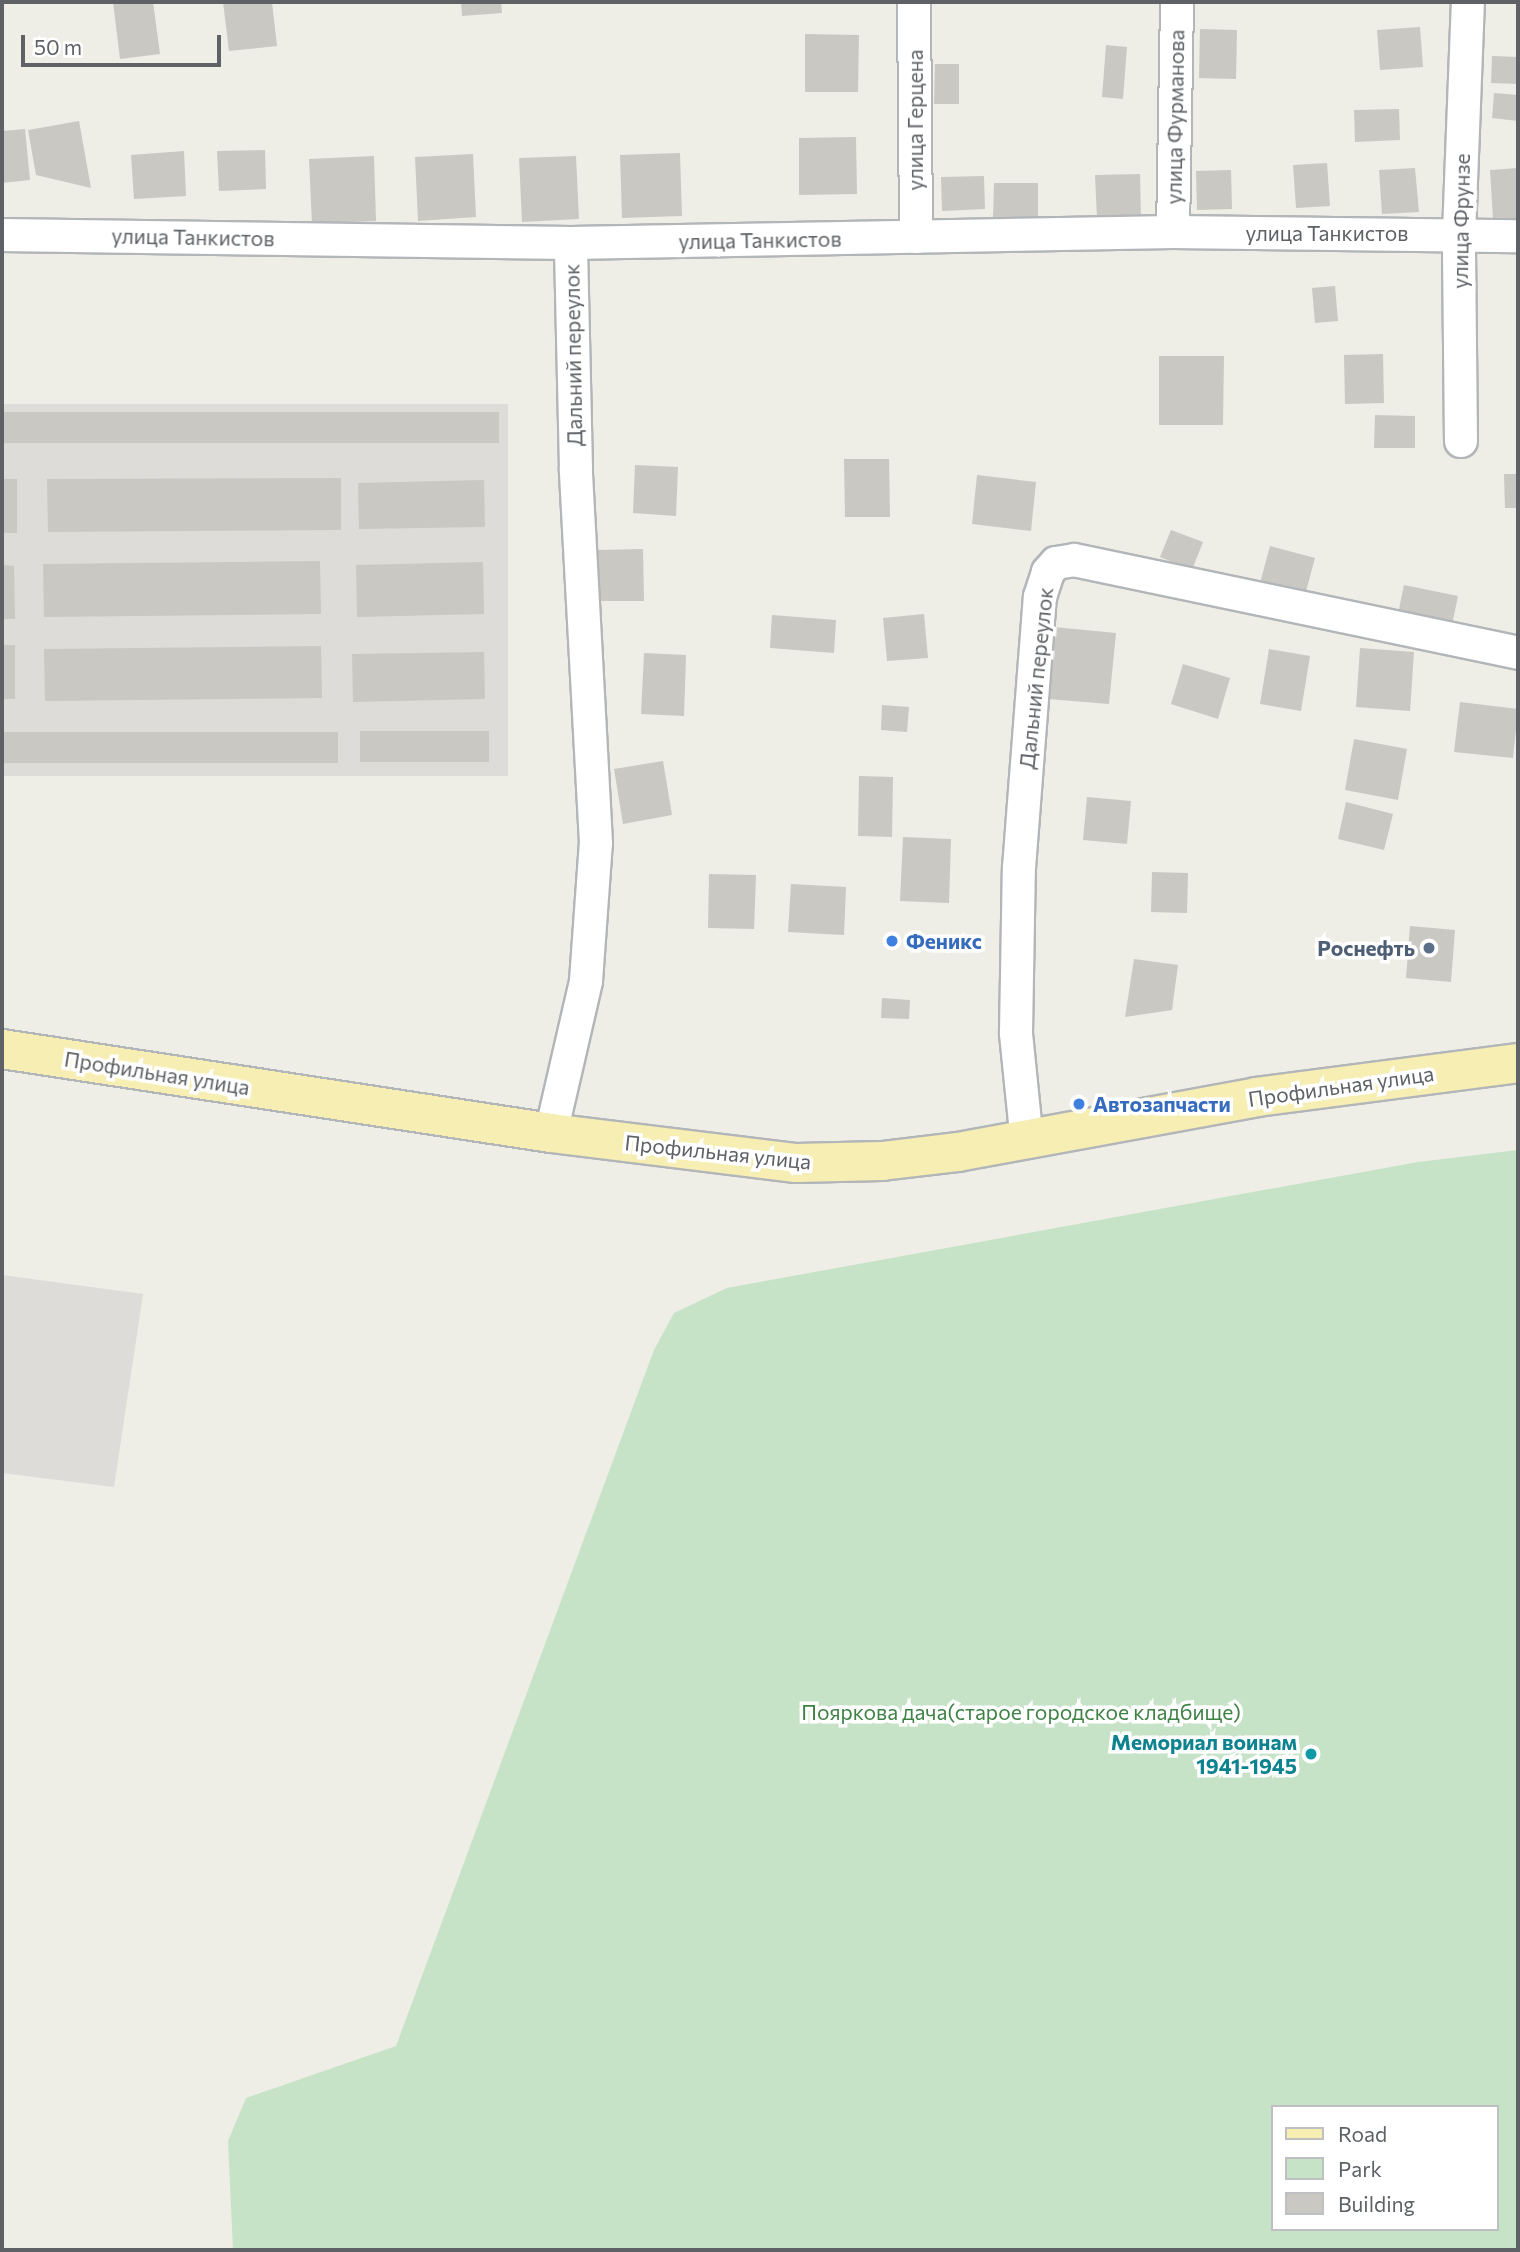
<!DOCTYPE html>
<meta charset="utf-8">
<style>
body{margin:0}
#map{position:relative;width:1520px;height:2252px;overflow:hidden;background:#eeede6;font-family:Commissioner,sans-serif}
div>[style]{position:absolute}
.industrial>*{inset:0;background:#dddcd8}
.green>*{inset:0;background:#c6e3c7}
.building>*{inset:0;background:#cac8c3}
.roads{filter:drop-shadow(2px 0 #b3b6b9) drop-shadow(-2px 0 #b3b6b9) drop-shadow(0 2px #b3b6b9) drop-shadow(0 -2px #b3b6b9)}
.street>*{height:32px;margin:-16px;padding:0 16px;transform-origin:16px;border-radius:16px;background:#fff}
.primary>*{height:38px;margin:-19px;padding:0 19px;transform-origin:19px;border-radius:19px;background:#f6eeb3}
.dots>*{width:19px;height:19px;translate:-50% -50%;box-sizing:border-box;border:4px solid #fff;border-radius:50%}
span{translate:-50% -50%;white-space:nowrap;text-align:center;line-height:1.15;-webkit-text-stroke:7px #fff;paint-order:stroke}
.street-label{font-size:21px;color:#5e6165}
.shop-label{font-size:21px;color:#366cbe;font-weight:700}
.left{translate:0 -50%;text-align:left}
.service-label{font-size:21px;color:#4e5e75;font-weight:700}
.right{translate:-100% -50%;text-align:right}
.park-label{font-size:21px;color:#3f8245}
.culture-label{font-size:21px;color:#0d838f;font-weight:700}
.frame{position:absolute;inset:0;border:4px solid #5e6165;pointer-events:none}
.legend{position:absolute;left:1271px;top:2105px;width:228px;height:126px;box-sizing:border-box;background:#fff;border:2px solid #bfc0c1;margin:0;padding:9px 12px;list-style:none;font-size:21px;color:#5e6165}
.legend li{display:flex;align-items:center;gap:14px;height:35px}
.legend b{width:35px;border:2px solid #bfc0c1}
.scale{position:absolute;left:21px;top:35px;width:200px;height:32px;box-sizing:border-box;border:4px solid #5e6165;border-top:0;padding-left:9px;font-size:21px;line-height:24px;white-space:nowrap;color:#5e6165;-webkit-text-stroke:5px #fff;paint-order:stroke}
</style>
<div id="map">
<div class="industrial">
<i style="clip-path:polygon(2px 404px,508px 404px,508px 776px,2px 776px)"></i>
<i style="clip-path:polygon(2px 1275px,143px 1294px,114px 1487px,2px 1473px)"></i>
</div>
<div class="green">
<i style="clip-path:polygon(evenodd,1518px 1150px,1518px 2250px,233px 2250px,228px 2141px,246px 2098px,396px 2046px,654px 1350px,674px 1313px,727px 1288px,1418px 1162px,1518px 1150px,1273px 2107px,1497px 2107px,1497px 2229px,1273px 2229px,1273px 2107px)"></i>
</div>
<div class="building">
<i style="clip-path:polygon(113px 2px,153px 2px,160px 54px,120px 59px)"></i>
<i style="clip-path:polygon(223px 2px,272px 2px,277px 46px,229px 51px)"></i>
<i style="clip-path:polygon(461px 2px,501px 2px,502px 13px,462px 16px)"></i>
<i style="clip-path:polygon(1420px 27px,1423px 67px,1380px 70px,1377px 30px)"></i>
<i style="clip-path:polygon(1200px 29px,1237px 30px,1236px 79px,1199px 78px)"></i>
<i style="clip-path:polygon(805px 34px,859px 35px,858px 92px,805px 92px)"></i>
<i style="clip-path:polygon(1106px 45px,1127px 47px,1123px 99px,1102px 97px)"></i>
<i style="clip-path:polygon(1492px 56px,1518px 57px,1518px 84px,1491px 83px)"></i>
<i style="clip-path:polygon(935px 64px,959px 64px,959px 104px,934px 104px)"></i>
<i style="clip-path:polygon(1494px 93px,1518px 95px,1518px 121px,1492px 118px)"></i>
<i style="clip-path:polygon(1399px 109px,1400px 140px,1355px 142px,1354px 110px)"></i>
<i style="clip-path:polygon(79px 121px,91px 188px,36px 175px,28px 130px)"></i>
<i style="clip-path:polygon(25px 129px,30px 180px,2px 183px,2px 131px)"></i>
<i style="clip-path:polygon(856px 137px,857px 194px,799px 195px,799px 138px)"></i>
<i style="clip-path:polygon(265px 150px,266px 189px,219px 191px,217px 151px)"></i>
<i style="clip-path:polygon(184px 151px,186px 196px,134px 199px,131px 155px)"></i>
<i style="clip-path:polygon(680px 153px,682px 216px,622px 218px,620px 155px)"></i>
<i style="clip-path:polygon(473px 154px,476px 217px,418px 221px,415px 157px)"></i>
<i style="clip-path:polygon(374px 156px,376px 221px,312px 224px,309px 159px)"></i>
<i style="clip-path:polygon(576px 156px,579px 219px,522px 222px,519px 158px)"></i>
<i style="clip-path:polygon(1327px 163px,1330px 206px,1296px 208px,1293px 165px)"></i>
<i style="clip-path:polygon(1415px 168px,1419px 212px,1382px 214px,1379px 170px)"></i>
<i style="clip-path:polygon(1518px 168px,1518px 218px,1493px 219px,1490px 170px)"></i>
<i style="clip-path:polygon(1231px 170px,1232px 209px,1197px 210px,1196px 171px)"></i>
<i style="clip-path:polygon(1140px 174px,1141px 218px,1097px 219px,1095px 175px)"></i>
<i style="clip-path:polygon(984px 176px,985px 209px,942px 211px,941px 177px)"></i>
<i style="clip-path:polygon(994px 183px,1038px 183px,1038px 218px,993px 218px)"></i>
<i style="clip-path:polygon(1335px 286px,1338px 321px,1315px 323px,1312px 288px)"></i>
<i style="clip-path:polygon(1383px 354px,1384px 403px,1345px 404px,1344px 355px)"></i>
<i style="clip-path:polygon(1159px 356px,1224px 356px,1223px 425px,1159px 425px)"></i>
<i style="clip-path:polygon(2px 412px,499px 412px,499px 443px,2px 443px)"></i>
<i style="clip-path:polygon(1375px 415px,1415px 416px,1415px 448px,1374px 448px)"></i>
<i style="clip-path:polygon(844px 459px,889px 459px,890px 517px,845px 517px)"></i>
<i style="clip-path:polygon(635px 465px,678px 467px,676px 516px,633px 513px)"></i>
<i style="clip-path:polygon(1504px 474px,1518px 474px,1518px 508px,1505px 508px)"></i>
<i style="clip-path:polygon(977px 475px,1036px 482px,1031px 531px,972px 524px)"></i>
<i style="clip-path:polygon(341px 478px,341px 530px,48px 532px,47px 479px)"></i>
<i style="clip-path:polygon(2px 479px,17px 479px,17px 533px,2px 533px)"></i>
<i style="clip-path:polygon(484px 480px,485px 527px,359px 529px,358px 483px)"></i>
<i style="clip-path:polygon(1171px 530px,1203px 542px,1192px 570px,1160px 557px)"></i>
<i style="clip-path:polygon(1270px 546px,1315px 558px,1305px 595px,1260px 583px)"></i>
<i style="clip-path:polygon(643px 549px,644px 601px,596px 601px,596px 550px)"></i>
<i style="clip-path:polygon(320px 561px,321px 614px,44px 617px,43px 564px)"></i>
<i style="clip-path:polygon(483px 562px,484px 614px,357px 617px,356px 565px)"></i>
<i style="clip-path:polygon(2px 565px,14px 566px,15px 619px,2px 619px)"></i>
<i style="clip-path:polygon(1404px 585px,1458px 596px,1452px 625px,1398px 614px)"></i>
<i style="clip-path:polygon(924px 614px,928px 658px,887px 661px,883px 618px)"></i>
<i style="clip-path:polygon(772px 615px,836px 620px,834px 653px,770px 648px)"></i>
<i style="clip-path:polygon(1054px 627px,1116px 633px,1109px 704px,1048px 699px)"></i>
<i style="clip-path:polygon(2px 645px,15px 645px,15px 699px,2px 699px)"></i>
<i style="clip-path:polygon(321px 646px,322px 698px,45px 701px,44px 649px)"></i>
<i style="clip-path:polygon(1360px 648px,1414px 652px,1410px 711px,1356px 707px)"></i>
<i style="clip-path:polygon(1269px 649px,1310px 656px,1301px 711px,1260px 704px)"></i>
<i style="clip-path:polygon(484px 652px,485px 699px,353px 702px,352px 654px)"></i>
<i style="clip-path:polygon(644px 653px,686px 655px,684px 716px,641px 714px)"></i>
<i style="clip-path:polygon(1183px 664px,1230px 678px,1218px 719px,1171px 704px)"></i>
<i style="clip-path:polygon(1460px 702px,1518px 709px,1513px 758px,1454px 752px)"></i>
<i style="clip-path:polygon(882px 705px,909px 707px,907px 732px,881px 730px)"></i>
<i style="clip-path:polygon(360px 731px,489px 731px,489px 762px,360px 762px)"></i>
<i style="clip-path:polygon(2px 732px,338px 732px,338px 763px,2px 763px)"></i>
<i style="clip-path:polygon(1354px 739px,1407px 749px,1398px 800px,1345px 790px)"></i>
<i style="clip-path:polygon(663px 761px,672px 815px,623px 824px,614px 769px)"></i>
<i style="clip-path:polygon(859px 776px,893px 777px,892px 837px,858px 836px)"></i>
<i style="clip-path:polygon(1087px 797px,1131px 801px,1127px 844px,1083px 840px)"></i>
<i style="clip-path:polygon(1346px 802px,1393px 814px,1384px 850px,1338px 839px)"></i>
<i style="clip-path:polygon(903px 837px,951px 839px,949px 903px,900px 901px)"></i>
<i style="clip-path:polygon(1152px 872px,1188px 873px,1187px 913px,1151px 912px)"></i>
<i style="clip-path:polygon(709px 874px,756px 875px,754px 929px,708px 928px)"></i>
<i style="clip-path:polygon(791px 884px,846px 887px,844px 935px,788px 932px)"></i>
<i style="clip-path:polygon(1410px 926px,1455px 930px,1451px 982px,1406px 978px)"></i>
<i style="clip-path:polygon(1134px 959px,1178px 965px,1172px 1010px,1125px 1017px)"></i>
<i style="clip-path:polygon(882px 998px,910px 1000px,909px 1019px,881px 1018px)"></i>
</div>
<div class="roads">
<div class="street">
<i style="left:914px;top:2px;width:235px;rotate:89.5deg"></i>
<i style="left:1173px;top:232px;width:230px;rotate:-89deg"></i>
<i style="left:2px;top:235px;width:569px;rotate:0.81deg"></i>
<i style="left:571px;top:243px;width:602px;rotate:-1.05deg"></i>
<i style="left:1173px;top:232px;width:345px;rotate:0.7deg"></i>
<i style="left:1461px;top:441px;width:207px;rotate:-90.6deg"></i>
<i style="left:1459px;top:234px;width:232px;rotate:-87.8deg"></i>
<i style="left:551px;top:1133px;width:156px;rotate:-77deg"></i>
<i style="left:586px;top:981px;width:138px;rotate:-85.9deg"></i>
<i style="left:596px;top:843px;width:375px;rotate:-93.1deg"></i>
<i style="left:576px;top:469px;width:226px;rotate:-91.3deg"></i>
<i style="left:1027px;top:1142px;width:110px;rotate:-95.8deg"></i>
<i style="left:1016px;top:1033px;width:165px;rotate:-89deg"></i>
<i style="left:1019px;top:868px;width:272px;rotate:-85.6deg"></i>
<i style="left:1040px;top:597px;width:26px;rotate:-72deg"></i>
<i style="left:1048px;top:572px;width:12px;rotate:-48deg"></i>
<i style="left:1056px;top:563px;width:18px;rotate:-9deg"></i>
<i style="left:1074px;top:560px;width:454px;rotate:11.8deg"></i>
</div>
<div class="primary">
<i style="left:2px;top:1049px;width:555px;rotate:8.7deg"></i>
<i style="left:551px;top:1133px;width:247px;rotate:7deg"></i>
<i style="left:796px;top:1163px;width:86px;rotate:-1.3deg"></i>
<i style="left:882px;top:1161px;width:77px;rotate:-6.8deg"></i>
<i style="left:958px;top:1152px;width:304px;rotate:-10.4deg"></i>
<i style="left:1257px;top:1097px;width:263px;rotate:-7.4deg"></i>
</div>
</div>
<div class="dots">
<i style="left:892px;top:941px;background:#3f7fe0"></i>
<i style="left:1429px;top:948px;background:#5c6f8a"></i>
<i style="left:1079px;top:1104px;background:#3f7fe0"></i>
<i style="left:1311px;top:1754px;background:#0f9aa8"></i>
</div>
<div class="street-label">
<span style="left:1175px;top:117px;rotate:-89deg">улица Фурманова</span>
<span style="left:915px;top:120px;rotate:-90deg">улица Герцена</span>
<span style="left:1461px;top:221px;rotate:-89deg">улица Фрунзе</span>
<span style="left:1327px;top:233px">улица Танкистов</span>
<span style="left:193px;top:237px;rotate:1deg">улица Танкистов</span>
<span style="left:760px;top:240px;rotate:-1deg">улица Танкистов</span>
<span style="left:573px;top:355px;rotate:-91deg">Дальний переулок</span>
<span style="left:1036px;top:678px;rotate:-84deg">Дальний переулок</span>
<span style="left:157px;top:1073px;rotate:9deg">Профильная улица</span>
<span style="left:1341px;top:1086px;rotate:-8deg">Профильная улица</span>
<span style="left:718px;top:1152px;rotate:6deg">Профильная улица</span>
</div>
<div class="shop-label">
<span class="left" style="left:906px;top:941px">Феникс</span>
<span class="left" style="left:1093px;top:1104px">Автозапчасти</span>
</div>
<div class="service-label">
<span class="right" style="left:1415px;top:948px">Роснефть</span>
</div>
<div class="park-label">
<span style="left:1021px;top:1712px">Пояркова дача(старое городское кладбище)</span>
</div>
<div class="culture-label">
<span class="right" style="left:1297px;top:1754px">Мемориал воинам<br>1941-1945</span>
</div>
<div class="frame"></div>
<ul class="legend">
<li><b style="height:9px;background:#f6eeb3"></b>Road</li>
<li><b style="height:19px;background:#c6e3c7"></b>Park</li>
<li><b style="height:19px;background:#cac8c3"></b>Building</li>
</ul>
<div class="scale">50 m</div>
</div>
